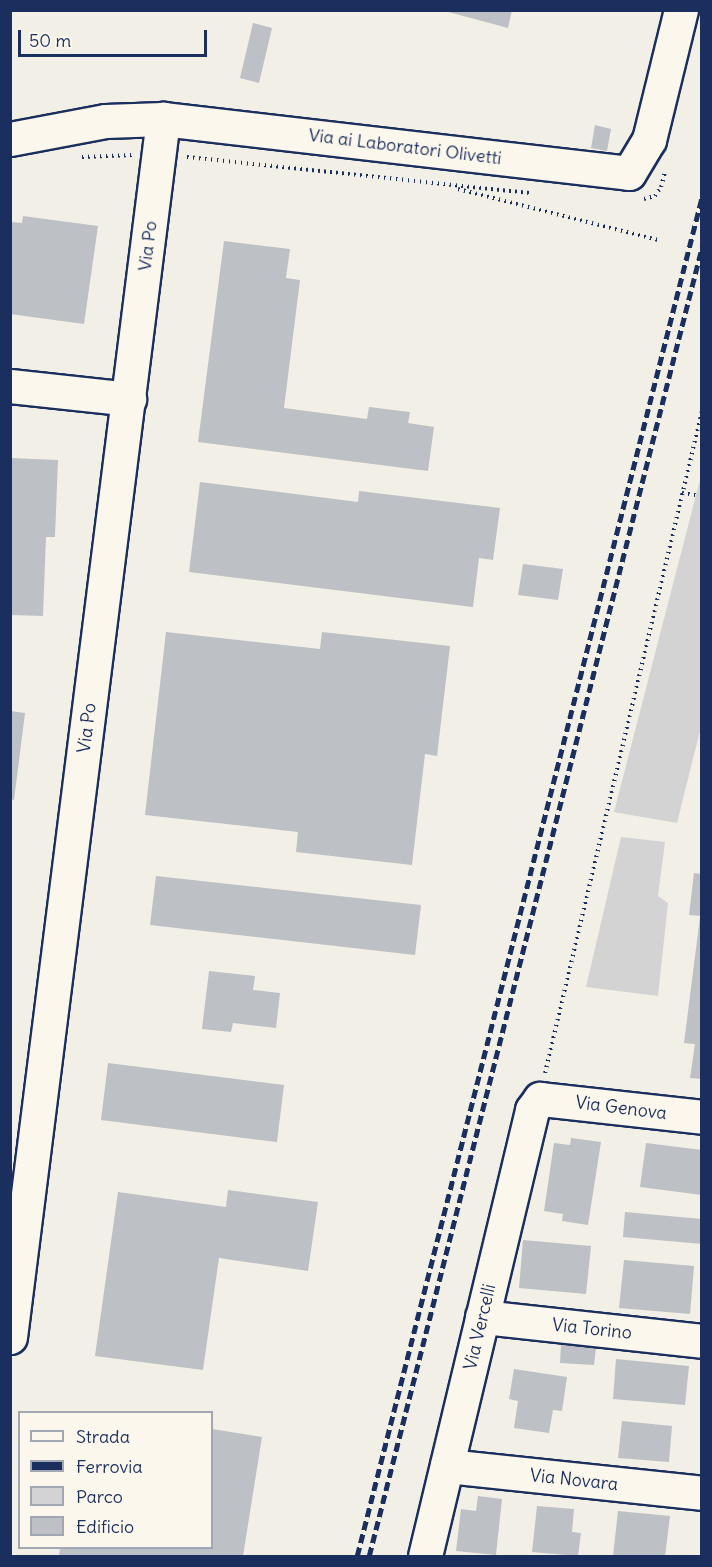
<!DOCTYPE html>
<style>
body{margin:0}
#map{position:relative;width:712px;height:1567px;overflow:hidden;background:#f2efe6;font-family:Delius,sans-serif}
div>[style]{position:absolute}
.green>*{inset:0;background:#d2d3d2}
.building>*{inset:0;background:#bdc0c4}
.path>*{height:4px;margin-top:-2px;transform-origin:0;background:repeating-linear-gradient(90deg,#1b2f5e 0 1.5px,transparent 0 6px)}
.roads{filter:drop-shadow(2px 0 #1b2f5e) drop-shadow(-2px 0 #1b2f5e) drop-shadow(0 2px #1b2f5e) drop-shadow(0 -2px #1b2f5e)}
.minor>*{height:33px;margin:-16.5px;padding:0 16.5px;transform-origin:16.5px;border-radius:16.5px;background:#fbf7ec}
.rail>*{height:4.5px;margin-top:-2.25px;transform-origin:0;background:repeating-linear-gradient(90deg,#1b2f5e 0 9px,transparent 0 13.5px)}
span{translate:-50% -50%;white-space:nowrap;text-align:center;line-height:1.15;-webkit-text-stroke:4.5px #fbf7ec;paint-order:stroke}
.street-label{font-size:18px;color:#1b2f5e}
.frame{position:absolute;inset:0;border:12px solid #1b2f5e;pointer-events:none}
.legend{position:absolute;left:18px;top:1411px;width:195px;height:138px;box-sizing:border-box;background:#fbf7ec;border:2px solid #a1a7b3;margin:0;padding:8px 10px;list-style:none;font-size:18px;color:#1b2f5e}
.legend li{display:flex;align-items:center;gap:12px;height:30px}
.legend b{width:30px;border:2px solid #a1a7b3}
.scale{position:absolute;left:18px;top:30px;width:189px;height:27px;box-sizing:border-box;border:3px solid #1b2f5e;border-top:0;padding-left:8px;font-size:18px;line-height:21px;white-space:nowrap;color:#1b2f5e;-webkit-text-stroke:4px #fbf7ec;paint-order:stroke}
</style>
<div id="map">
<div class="green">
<i style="clip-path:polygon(701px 476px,701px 727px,677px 823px,614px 812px)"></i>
<i style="clip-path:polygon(621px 837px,665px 842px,658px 896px,668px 903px,658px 996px,586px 987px)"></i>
</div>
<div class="building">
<i style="clip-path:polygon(441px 10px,512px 10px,508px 28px)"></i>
<i style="clip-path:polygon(253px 23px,272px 28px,259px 83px,240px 78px)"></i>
<i style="clip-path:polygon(595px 125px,611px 129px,607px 151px,591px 148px)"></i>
<i style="clip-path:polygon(23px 216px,98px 226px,84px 324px,10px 314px,10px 222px,22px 223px)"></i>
<i style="clip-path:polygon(224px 241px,290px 249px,286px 278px,300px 280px,284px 408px,367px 419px,369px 407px,410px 412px,408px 423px,434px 427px,428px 471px,198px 442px)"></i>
<i style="clip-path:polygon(10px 458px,58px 460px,55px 537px,46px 537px,43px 616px,10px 615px)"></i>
<i style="clip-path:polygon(200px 482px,358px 502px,359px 491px,500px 508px,493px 560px,479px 558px,473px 607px,189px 572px)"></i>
<i style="clip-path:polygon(523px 564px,563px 569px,558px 600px,518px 595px)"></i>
<i style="clip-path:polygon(166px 632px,320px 649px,322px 632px,450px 646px,437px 756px,425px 754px,412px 865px,296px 852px,298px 832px,145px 815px)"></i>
<i style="clip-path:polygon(10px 711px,25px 713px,14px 800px,10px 799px)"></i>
<i style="clip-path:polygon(694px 873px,702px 874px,702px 916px,689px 915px)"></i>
<i style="clip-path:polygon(156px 876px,421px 905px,415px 955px,150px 925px)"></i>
<i style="clip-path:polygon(700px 917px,702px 917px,702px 1079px,690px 1078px,695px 1044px,684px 1043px)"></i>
<i style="clip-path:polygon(209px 971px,255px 976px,253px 990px,280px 993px,276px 1028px,233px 1023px,231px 1032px,202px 1029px)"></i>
<i style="clip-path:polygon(108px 1063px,284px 1085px,277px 1142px,101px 1120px)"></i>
<i style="clip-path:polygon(571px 1138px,601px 1142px,588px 1225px,562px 1221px,563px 1214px,544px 1211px,554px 1143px,570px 1145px)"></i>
<i style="clip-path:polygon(646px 1143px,702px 1150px,702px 1195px,640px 1187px)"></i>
<i style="clip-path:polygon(228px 1190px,318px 1202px,308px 1271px,219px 1258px,203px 1370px,95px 1356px,118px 1192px,226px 1207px)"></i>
<i style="clip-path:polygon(625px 1212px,702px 1219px,702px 1244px,623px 1237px)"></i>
<i style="clip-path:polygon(523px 1240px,591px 1246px,586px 1294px,519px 1288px)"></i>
<i style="clip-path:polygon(624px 1260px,694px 1266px,690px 1314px,619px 1308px)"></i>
<i style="clip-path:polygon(561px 1345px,596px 1347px,594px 1365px,560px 1363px)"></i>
<i style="clip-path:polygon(616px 1359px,689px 1366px,685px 1405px,613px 1399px)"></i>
<i style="clip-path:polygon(514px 1369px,567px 1377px,562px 1411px,553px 1410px,549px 1433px,514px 1428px,518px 1401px,509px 1399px)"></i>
<i style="clip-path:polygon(622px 1421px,672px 1426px,669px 1462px,618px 1458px)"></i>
<i style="clip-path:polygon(212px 1429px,262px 1437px,243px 1556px,59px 1556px,60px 1548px,212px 1548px)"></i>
<i style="clip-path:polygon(478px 1496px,502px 1499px,496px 1555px,456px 1551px,461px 1509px,476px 1511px)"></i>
<i style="clip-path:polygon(537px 1506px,574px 1509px,572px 1532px,581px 1533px,578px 1556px,532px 1552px)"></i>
<i style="clip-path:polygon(618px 1511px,670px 1516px,665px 1556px,613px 1556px)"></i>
</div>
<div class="path">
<i style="left:82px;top:157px;width:50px;rotate:-2.3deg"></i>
<i style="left:187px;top:157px;width:347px;rotate:6deg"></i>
<i style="left:458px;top:189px;width:206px;rotate:14.3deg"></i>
<i style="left:644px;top:199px;width:11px;rotate:-15deg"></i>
<i style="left:655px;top:196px;width:11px;rotate:-56deg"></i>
<i style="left:661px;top:187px;width:16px;rotate:-75deg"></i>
<i style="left:682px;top:493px;width:20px;rotate:9deg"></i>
<i style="left:545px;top:1073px;width:680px;rotate:-76.66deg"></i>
</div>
<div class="roads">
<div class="minor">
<i style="left:10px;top:139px;width:97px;rotate:-10.7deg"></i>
<i style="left:105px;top:121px;width:58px;rotate:-2deg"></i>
<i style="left:163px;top:119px;width:469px;rotate:6.6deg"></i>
<i style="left:629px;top:173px;width:39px;rotate:-59deg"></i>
<i style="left:649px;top:140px;width:134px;rotate:-76.2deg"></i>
<i style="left:10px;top:386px;width:120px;rotate:6.2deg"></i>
<i style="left:482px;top:1317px;width:221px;rotate:6.2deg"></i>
<i style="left:10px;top:1337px;width:1228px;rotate:-82.84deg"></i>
<i style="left:447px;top:1466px;width:256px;rotate:6deg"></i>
<i style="left:425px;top:1556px;width:459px;rotate:-76.5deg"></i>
<i style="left:532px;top:1110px;width:14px;rotate:-54deg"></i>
<i style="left:540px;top:1099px;width:163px;rotate:6.3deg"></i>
</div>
</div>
<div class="rail">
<i style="left:357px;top:1556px;width:1402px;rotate:-75.76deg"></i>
<i style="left:369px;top:1556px;width:1351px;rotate:-75.73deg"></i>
</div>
<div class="street-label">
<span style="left:405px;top:147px;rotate:7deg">Via ai Laboratori Olivetti</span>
<span style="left:148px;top:246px;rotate:-83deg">Via Po</span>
<span style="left:87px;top:728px;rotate:-83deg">Via Po</span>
<span style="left:621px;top:1108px;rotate:7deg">Via Genova</span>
<span style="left:480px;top:1327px;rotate:-77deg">Via Vercelli</span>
<span style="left:592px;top:1329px;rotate:6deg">Via Torino</span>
<span style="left:574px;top:1480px;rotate:6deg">Via Novara</span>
</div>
<div class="frame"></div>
<ul class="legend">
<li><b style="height:8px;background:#fbf7ec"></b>Strada</li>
<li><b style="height:8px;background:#1b2f5e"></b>Ferrovia</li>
<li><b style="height:16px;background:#d2d3d2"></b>Parco</li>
<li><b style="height:16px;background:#bdc0c4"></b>Edificio</li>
</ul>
<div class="scale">50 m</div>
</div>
